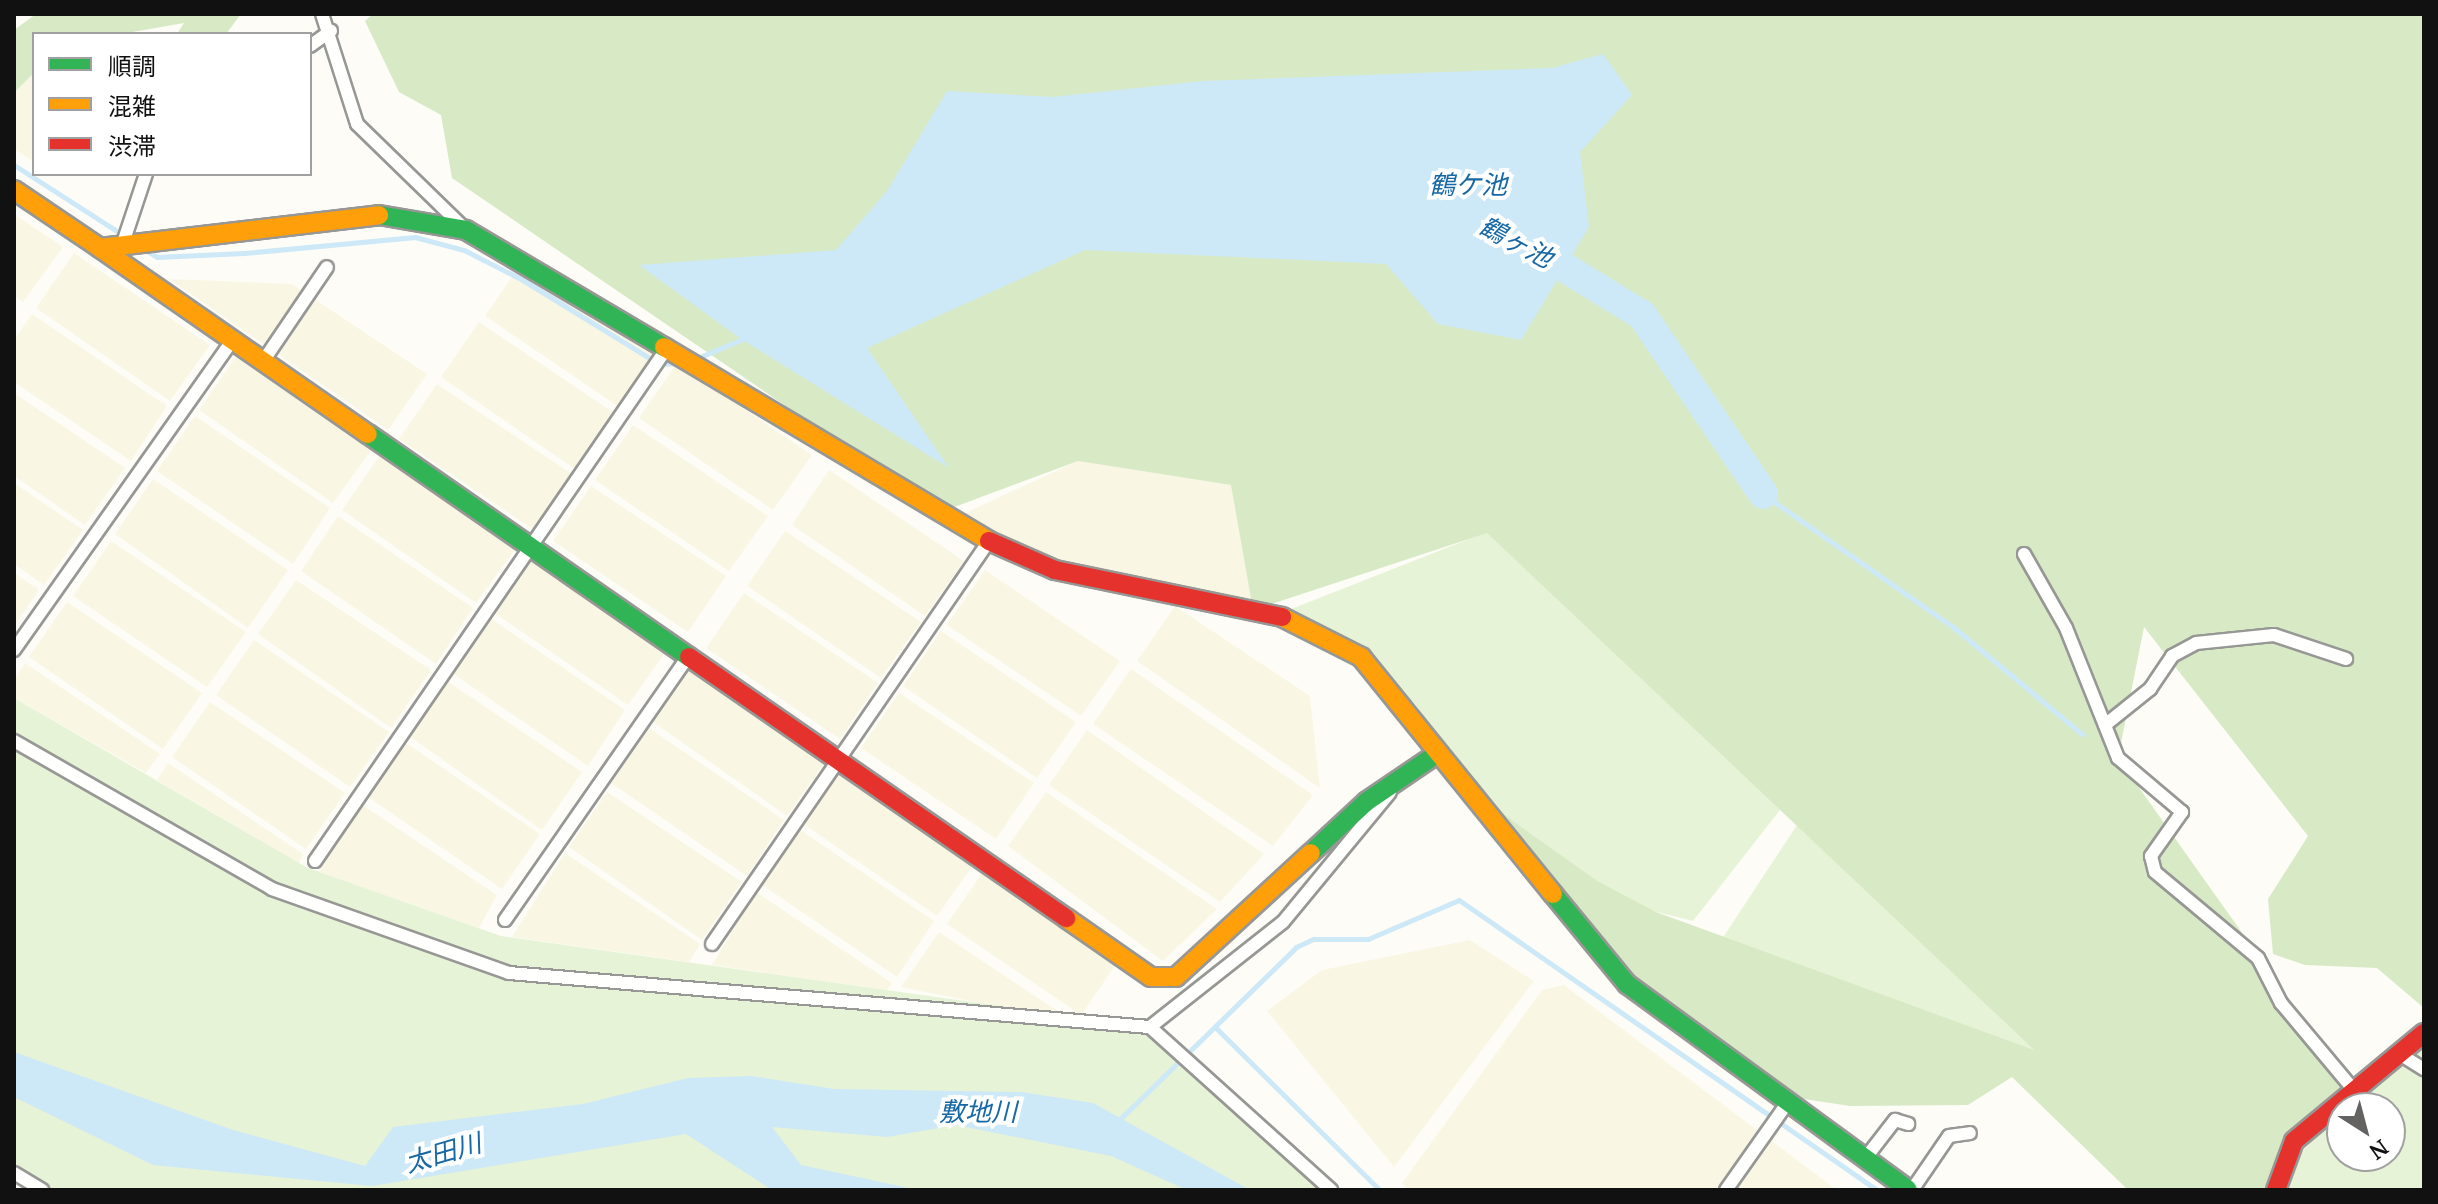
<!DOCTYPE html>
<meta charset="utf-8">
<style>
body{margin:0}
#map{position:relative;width:2438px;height:1204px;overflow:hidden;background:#fdfcf7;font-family:"PT Serif","Noto Sans JP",serif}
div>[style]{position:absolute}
.farmland>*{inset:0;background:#f9f7e4}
.green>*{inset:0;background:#e7f3d7}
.forest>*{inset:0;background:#d8eac5}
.water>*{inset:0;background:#cde8f7}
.stream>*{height:5px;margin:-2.5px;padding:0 2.5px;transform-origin:2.5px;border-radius:2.5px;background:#cde8f7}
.river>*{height:30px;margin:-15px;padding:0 15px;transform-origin:15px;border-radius:15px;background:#cde8f7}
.roads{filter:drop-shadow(2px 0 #979795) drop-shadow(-2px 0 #979795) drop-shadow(0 2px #979795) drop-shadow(0 -2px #979795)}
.street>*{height:12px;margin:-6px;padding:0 6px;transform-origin:6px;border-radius:6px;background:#fffffe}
.fast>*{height:18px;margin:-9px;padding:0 9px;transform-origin:9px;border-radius:9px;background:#30b455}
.slow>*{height:18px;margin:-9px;padding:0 9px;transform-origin:9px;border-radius:9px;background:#ff9f0a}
.jam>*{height:18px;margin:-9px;padding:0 9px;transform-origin:9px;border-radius:9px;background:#e5322d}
span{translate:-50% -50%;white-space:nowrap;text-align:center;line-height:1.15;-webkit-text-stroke:8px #fff;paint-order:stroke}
.water-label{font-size:26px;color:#1768a6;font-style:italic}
.frame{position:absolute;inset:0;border:16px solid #111;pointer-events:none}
.legend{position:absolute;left:32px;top:32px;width:280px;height:144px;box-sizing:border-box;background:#fff;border:2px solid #a0a0a0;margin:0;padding:10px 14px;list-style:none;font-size:24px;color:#111}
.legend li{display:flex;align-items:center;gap:16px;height:40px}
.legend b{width:40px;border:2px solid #a0a0a0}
.north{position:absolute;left:2326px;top:1092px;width:80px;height:80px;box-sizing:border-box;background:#fff;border:2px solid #a0a0a0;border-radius:50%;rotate:144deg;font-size:22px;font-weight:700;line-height:32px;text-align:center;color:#111}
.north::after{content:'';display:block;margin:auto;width:28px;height:36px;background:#646362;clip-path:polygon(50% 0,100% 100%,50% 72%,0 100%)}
</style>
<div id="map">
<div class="farmland">
<i style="clip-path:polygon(34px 73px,34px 162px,14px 149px,14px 93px)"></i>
<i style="clip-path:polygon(14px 214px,63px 247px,23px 302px,14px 296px)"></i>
<i style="clip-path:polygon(74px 253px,210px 345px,170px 401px,36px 308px)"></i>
<i style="clip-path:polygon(523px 261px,658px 352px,619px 407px,485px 316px)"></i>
<i style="clip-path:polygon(169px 279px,292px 284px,427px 374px,388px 430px)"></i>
<i style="clip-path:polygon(32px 314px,167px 406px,131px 461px,14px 382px,14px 340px)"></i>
<i style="clip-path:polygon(479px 322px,614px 413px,575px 469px,441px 377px)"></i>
<i style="clip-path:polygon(237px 355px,373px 448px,333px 503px,199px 410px)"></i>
<i style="clip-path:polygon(677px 363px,812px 455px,773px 510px,639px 418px)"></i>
<i style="clip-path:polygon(437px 384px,572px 474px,534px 530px,399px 439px)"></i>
<i style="clip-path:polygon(14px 393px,125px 468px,85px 525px,14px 476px)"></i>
<i style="clip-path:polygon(195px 416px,330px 508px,293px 564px,157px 471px)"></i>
<i style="clip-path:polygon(633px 425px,768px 516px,729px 571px,595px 480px)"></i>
<i style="clip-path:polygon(380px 455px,516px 548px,476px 603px,342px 510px)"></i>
<i style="clip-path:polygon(1078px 461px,1232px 485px,1253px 610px,1055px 570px,952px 519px)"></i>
<i style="clip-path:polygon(829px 470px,964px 561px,925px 616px,792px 525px)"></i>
<i style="clip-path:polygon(153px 479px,288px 570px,248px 628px,115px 534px)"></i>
<i style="clip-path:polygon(14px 483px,83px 530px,44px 585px,14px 564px)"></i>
<i style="clip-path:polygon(591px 486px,726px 576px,688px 632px,553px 541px)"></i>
<i style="clip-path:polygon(338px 516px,473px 608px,436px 664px,301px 571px)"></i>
<i style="clip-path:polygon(785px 531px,921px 622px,881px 678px,747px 586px)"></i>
<i style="clip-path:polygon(111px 541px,246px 632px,207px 687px,73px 596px)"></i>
<i style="clip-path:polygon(531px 557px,667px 650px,628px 705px,493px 612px)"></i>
<i style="clip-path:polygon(985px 570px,1120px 661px,1081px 716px,947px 625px)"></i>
<i style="clip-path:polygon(14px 573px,39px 590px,14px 626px)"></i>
<i style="clip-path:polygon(296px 580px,431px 670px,391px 728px,258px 634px)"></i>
<i style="clip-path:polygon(744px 593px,878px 683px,840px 739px,706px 648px)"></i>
<i style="clip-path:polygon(67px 602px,202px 693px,163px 749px,29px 657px)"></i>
<i style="clip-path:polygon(1175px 606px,1310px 696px,1320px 788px,1137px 661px)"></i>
<i style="clip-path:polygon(490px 618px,625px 710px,588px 766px,452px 673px)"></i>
<i style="clip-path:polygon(941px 631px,1076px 722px,1037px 778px,903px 686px)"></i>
<i style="clip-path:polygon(254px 640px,389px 732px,350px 787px,216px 695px)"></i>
<i style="clip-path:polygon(25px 663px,160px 754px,146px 773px,14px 698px,14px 680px)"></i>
<i style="clip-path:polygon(691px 667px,827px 760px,787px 816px,653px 722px)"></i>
<i style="clip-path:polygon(1131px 669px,1313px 795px,1273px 846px,1093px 724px)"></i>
<i style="clip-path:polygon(447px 681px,582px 772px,542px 830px,409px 736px)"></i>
<i style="clip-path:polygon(899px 693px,1034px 783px,996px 839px,861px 748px)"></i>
<i style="clip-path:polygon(210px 702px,345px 793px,306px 849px,172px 757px)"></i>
<i style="clip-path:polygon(649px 728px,784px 820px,747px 876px,611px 783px)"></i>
<i style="clip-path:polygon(1087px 730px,1264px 854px,1220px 902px,1049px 785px)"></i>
<i style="clip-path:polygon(406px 743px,540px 834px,502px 889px,368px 797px)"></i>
<i style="clip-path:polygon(168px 763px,303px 854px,299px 863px,157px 780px)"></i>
<i style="clip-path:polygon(840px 768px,976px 861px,937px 916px,802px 823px)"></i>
<i style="clip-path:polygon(607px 792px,742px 882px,702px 940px,569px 847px)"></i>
<i style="clip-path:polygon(1046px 792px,1217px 909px,1163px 961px,1008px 846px)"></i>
<i style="clip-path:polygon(361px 804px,497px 895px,479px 928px,319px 872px)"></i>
<i style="clip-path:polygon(799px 829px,934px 921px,897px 977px,761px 884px)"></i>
<i style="clip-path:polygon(565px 853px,700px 944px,689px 962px,512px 937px)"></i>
<i style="clip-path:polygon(985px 869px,1119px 960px,1081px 1015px,947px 924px)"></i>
<i style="clip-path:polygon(756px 892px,892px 983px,887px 990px,712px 965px)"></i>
<i style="clip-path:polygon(939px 932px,1074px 1022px,901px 987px)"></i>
<i style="clip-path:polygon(1470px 940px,1534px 981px,1394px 1167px,1267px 1011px,1322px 970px)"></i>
<i style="clip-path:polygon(1564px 985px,1837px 1190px,1409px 1190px,1402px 1183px,1542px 990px)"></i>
</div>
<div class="green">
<i style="clip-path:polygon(1487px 532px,1780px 810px,1693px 921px,1633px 906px,1465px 788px,1361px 657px,1276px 615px)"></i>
<i style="clip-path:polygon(14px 698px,308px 868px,501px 936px,1150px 1027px,1327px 1190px,23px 1190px,14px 1178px)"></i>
<i style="clip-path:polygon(1797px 825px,2036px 1052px,1722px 939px)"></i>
<i style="clip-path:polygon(2424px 1032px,2424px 1190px,2289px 1190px,2297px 1157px,2342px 1109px,2342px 1156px,2390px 1156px,2390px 1108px,2343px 1108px)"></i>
</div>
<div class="forest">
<i style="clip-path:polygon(36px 14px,241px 14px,226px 34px,177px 34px,184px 23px,121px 34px,34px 34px,34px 73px,14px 93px,14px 30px)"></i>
<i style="clip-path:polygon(373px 14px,2424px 14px,2424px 1008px,2377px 968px,2305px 965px,2273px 954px,2268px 899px,2308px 836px,2144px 627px,2118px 758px,2353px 1089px,2297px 1157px,2284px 1190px,2128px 1190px,2012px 1077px,1968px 1105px,1850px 1106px,1771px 1094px,1627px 984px,1486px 802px,1599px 882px,1656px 912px,2034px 1050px,1487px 533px,1253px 610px,1231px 485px,1078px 461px,941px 512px,452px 178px,441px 115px,399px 92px,365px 21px)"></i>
</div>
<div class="water">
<i style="clip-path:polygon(1603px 54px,1632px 95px,1580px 152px,1589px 227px,1521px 340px,1438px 324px,1386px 264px,1085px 250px,867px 348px,949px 468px,741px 339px,639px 265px,836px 250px,887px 191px,947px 91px,1052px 97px,1203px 81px,1552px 68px)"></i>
<i style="clip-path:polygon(14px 1052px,233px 1130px,365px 1166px,393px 1127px,583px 1104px,688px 1078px,751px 1076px,834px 1089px,1021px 1092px,1093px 1103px,1250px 1190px,1187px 1190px,1111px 1156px,956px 1125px,887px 1137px,772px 1127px,801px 1165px,918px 1190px,772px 1190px,686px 1134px,372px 1186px,153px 1165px,14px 1097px)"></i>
</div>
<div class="stream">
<i style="left:14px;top:165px;width:133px;rotate:32.7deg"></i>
<i style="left:144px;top:249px;width:15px;rotate:32deg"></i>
<i style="left:157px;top:257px;width:87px;rotate:-2.6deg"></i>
<i style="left:244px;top:253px;width:172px;rotate:-5.3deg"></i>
<i style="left:415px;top:237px;width:51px;rotate:14.9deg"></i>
<i style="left:464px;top:250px;width:64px;rotate:27deg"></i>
<i style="left:521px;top:279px;width:162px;rotate:31.6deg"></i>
<i style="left:659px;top:364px;width:19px;rotate:-3deg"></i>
<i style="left:695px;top:359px;width:54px;rotate:-22.8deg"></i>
<i style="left:1763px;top:494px;width:232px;rotate:35deg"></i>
<i style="left:1953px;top:627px;width:168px;rotate:39.7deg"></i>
<i style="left:1215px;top:1027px;width:232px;rotate:44.7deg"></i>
<i style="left:1118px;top:1121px;width:249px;rotate:-44.3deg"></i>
<i style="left:1296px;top:947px;width:19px;rotate:-25deg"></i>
<i style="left:1313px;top:939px;width:55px"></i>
<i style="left:1368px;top:939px;width:99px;rotate:-23.2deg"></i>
<i style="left:1459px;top:900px;width:509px;rotate:34.75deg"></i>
</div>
<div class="river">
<i style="left:1531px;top:247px;width:130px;rotate:31.5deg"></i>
<i style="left:1642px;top:315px;width:216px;rotate:55.9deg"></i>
</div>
<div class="roads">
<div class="street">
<i style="left:322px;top:14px;width:115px;rotate:72.3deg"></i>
<i style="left:357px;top:124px;width:152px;rotate:44.2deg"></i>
<i style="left:310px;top:46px;width:26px;rotate:-36deg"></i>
<i style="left:122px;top:246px;width:76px;rotate:-71.6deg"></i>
<i style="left:264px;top:360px;width:112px;rotate:-55.9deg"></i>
<i style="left:2024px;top:554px;width:85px;rotate:60.4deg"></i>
<i style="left:2066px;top:628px;width:140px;rotate:68.2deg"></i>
<i style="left:2118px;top:758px;width:84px;rotate:40.2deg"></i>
<i style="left:2182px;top:812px;width:54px;rotate:125.2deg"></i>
<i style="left:2151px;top:856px;width:16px;rotate:76deg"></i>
<i style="left:2155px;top:872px;width:134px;rotate:39.9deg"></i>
<i style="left:2258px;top:958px;width:51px;rotate:62.9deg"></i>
<i style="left:2281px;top:1003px;width:112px;rotate:50.1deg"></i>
<i style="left:14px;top:650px;width:380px;rotate:-54.8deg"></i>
<i style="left:2105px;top:725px;width:58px;rotate:-38.7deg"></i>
<i style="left:2150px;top:689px;width:40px;rotate:-56deg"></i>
<i style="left:2172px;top:656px;width:27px;rotate:-28deg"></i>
<i style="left:2196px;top:643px;width:78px;rotate:-5.9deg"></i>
<i style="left:2274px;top:635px;width:76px;rotate:18.4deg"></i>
<i style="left:14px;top:741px;width:297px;rotate:29.8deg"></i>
<i style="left:272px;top:889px;width:251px;rotate:19.5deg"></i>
<i style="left:509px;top:973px;width:643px;rotate:4.82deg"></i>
<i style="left:1150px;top:1027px;width:244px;rotate:42deg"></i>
<i style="left:315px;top:861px;width:622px;rotate:-55.54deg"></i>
<i style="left:505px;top:920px;width:323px;rotate:-55.2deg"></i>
<i style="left:712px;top:944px;width:489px;rotate:-55.5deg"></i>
<i style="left:1150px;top:1027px;width:169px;rotate:-38.3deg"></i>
<i style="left:1283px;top:922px;width:168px;rotate:-50.5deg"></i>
<i style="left:2398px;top:1053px;width:31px;rotate:32deg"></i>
<i style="left:1864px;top:1160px;width:51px;rotate:-52.2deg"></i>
<i style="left:1895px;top:1120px;width:14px;rotate:17deg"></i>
<i style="left:14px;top:1173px;width:33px;rotate:31deg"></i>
<i style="left:1726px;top:1190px;width:104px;rotate:-54.8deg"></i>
<i style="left:1912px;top:1190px;width:65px;rotate:-55.6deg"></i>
<i style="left:1949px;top:1136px;width:21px;rotate:-8deg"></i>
</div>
<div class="fast">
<i style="left:379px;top:215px;width:88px;rotate:9.8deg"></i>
<i style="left:466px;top:230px;width:230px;rotate:30.6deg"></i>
<i style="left:368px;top:434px;width:391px;rotate:34.8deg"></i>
<i style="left:1311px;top:853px;width:75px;rotate:-42.8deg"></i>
<i style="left:1366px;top:802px;width:87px;rotate:-34.2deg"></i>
<i style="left:1553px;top:894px;width:117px;rotate:50.6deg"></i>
<i style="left:1627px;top:984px;width:348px;rotate:36.2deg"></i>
</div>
<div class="slow">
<i style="left:14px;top:190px;width:104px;rotate:34deg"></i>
<i style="left:100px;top:248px;width:281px;rotate:-6.7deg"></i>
<i style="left:100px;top:248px;width:326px;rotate:34.8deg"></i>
<i style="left:664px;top:347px;width:378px;rotate:30.8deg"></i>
<i style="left:1282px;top:617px;width:89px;rotate:26.9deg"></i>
<i style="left:1361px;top:657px;width:305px;rotate:51deg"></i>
<i style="left:1066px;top:918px;width:103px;rotate:34.8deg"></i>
<i style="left:1151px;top:977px;width:25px"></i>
<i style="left:1176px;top:977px;width:183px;rotate:-42.6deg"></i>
</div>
<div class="jam">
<i style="left:989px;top:541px;width:72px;rotate:23.7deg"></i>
<i style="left:1055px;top:570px;width:232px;rotate:11.7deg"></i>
<i style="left:689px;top:657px;width:459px;rotate:34.7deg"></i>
<i style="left:2276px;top:1190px;width:52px;rotate:-69.8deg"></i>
<i style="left:2294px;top:1141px;width:169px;rotate:-39.7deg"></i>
</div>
</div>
<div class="water-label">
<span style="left:1468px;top:185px">鶴ケ池</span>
<span style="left:1516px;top:242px;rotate:28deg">鶴ヶ池</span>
<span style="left:978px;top:1112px">敷地川</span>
<span style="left:443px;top:1153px;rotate:-16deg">太田川</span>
</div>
<div class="frame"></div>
<ul class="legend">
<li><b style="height:10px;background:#30b455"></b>順調</li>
<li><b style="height:10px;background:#ff9f0a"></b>混雑</li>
<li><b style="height:10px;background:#e5322d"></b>渋滞</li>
</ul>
<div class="north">N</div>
</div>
